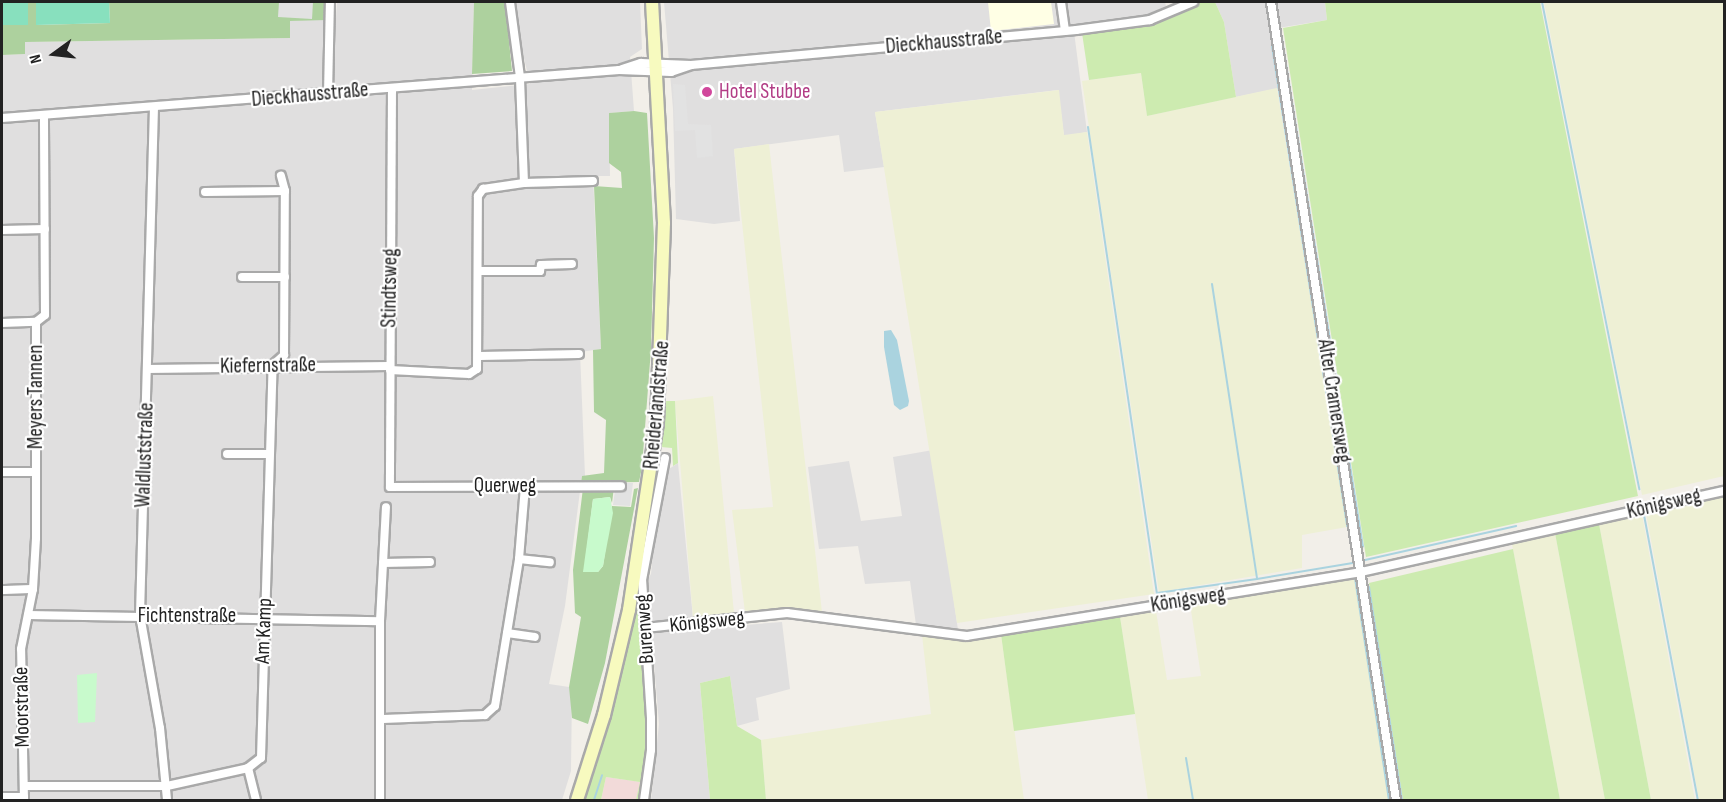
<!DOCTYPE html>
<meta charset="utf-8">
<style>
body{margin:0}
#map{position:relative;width:1726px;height:802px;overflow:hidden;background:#f2efe9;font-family:"Sofia Sans Condensed",sans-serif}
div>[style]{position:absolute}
.residential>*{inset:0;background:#e0dfdf}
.commercial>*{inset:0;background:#f2dad9}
.education>*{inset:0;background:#ffffe5}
.farmland>*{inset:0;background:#eef0d5}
.grass>*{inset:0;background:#cdebb0}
.forest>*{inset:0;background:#add19e}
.park>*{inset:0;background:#c8facc}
.pitch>*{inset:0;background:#88e0be}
.parking>*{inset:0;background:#e2e2e2}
.water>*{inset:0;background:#aad3df}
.stream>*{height:2px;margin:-1px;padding:0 1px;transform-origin:1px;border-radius:1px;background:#aad3df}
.roads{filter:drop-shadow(2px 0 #a9a9a9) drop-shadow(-2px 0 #a9a9a9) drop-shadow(0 2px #a9a9a9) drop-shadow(0 -2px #a9a9a9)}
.street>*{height:8px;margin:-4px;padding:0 4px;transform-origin:4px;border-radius:4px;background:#fff}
.secondary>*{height:12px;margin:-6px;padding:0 6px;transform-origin:6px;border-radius:6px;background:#f7fabf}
.dots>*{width:16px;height:16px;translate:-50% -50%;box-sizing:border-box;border:3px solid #fff;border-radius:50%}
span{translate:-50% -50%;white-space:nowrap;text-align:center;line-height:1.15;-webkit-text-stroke:4.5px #fff;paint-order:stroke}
.street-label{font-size:21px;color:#222}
.hotel-label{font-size:21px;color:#b23c85}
.left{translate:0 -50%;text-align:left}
.frame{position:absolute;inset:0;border:3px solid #222;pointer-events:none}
.north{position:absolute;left:24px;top:24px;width:60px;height:60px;-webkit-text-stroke:4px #fff;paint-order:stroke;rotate:255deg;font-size:16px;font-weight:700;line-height:24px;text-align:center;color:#222}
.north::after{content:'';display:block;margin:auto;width:21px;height:27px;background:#222;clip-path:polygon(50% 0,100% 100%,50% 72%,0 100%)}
</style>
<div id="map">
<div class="residential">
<i style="clip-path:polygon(337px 2px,474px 2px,472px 90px,530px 84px,517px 28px,517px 2px,640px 2px,642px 49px,630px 57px,634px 111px,609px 113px,610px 176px,593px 176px,601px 349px,580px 352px,585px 476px,582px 476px,565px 606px,549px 684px,569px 687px,572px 692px,571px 771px,562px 800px,2px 800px,2px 55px,25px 54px,25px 42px,290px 38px,290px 21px,336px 17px)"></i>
<i style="clip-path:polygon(664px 2px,1165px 2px,1166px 6px,1149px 14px,1073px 24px,1087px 132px,1064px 136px,1058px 90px,875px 112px,884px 167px,844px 172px,839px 135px,734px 149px,740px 221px,714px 224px,676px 219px,673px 109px)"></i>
<i style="clip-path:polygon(1215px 2px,1325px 2px,1327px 20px,1272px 29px,1280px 88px,1236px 97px,1224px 22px)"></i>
<i style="clip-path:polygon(933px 450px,958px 630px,916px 625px,910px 581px,865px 584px,858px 546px,819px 549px,808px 467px,849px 461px,861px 521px,902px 516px,893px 457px)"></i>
<i style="clip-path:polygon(678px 463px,694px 629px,782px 622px,790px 689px,756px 698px,759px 720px,737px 726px,730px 676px,700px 683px,710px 800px,651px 800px,659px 724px,647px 581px,651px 574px,660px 475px)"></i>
</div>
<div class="commercial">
<i style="clip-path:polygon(606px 777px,641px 782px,636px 800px,601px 800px)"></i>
</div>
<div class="education">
<i style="clip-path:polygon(988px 2px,1051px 2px,1054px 24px,991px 31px)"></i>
</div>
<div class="farmland">
<i style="clip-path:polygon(1544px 2px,1724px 2px,1724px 476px,1642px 495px)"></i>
<i style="clip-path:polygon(1141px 73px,1147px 116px,1277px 88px,1347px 527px,1302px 535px,1302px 568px,1159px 592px,1082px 81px)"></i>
<i style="clip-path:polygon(1059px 90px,1064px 135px,1087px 132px,1154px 594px,957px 623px,875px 112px)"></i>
<i style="clip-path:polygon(769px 144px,822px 612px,787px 608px,745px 612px,732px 510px,773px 507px,734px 149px)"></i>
<i style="clip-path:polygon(713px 396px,734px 613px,693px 617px,675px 401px)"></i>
<i style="clip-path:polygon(1724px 495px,1724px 800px,1699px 800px,1646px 513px)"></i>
<i style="clip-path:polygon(1642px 515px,1695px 800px,1651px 800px,1599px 524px)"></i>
<i style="clip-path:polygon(1555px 533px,1605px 800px,1560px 800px,1512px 544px)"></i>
<i style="clip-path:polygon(1356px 577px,1390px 800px,1148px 800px,1120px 617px,1156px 611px,1167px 680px,1201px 676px,1190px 604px)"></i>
<i style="clip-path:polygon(1001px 634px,1024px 800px,766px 800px,761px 740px,931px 714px,922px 635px,967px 640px)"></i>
</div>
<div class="grass">
<i style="clip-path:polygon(1200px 2px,1215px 2px,1224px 22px,1236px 97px,1147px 116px,1141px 73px,1089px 80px,1082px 33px,1156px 24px)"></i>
<i style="clip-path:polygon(1325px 2px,1540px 2px,1638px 496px,1366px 557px,1283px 28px,1327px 20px)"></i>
<i style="clip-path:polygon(666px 401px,675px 401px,678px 463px,673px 466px,672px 448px,661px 447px)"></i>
<i style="clip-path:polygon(660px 435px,639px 584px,649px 749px,641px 800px,636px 800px,640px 782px,606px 777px,601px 800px,581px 800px,597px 748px)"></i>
<i style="clip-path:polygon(1599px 524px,1651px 800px,1605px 800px,1555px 533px)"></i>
<i style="clip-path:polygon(1513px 549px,1560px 800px,1403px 800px,1369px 583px)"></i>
<i style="clip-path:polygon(1120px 617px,1135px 714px,1014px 731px,1001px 634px)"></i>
<i style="clip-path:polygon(730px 676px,737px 726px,761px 740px,766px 800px,710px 800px,700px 683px)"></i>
</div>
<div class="forest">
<i style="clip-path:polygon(28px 2px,36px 2px,36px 25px,110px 23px,109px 2px,327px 2px,327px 20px,290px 21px,290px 38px,25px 42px,25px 54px,2px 55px,2px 25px,28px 25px)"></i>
<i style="clip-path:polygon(474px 2px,505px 2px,512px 71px,472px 74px)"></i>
<i style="clip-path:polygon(634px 111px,647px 113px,654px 238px,651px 349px,642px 467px,639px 482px,581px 483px,582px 476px,604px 473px,606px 420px,594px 412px,593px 350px,601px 349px,594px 186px,622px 188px,621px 172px,609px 163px,609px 113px)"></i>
<i style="clip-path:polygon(614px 487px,612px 503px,610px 497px,593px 499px,584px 572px,598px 572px,603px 566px,612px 506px,631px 507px,634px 489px,638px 488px,605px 663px,588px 724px,572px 718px,569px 687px,581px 617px,575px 613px,573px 570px,583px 488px)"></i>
</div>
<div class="park">
<i style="clip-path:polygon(610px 497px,613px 513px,603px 566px,598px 572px,583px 572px,593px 499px)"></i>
<i style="clip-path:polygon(97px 673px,95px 722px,78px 723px,77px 675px)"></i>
</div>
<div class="pitch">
<i style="clip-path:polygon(2px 2px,28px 2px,28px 25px,2px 25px)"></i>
<i style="clip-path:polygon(36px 2px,109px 2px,110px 23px,36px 25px)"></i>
</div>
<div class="parking">
<i style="clip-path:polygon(279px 2px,313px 2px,312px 19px,278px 17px)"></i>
<i style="clip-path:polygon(673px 84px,685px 85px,688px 124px,711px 125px,713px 156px,697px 158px,695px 130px,675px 131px)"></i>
<i style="clip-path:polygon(616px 483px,633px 483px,630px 506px,613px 505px)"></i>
</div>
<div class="water">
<i style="clip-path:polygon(891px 330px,897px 340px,909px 401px,908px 406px,900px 410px,894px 405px,884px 347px,884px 331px)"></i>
</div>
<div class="stream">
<i style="left:1542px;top:2px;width:497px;rotate:78.7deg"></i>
<i style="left:1282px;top:39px;width:514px;rotate:80.94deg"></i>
<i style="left:1272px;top:46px;width:486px;rotate:81.1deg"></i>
<i style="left:1088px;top:127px;width:471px;rotate:81.6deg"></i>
<i style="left:1157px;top:593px;width:101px;rotate:-8deg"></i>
<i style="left:1212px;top:284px;width:298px;rotate:81.3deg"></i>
<i style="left:1257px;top:579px;width:97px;rotate:-9.5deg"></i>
<i style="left:1644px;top:515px;width:290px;rotate:79.3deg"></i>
<i style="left:1365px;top:560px;width:155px;rotate:-12.7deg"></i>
<i style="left:1355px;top:578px;width:225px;rotate:81.3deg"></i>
<i style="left:1369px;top:587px;width:216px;rotate:81.2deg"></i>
<i style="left:1186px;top:758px;width:43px;rotate:80.5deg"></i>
<i style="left:594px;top:800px;width:26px;rotate:-72deg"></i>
</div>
<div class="roads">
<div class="street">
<i style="left:1061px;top:2px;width:29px;rotate:82deg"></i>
<i style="left:1271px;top:2px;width:808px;rotate:81.1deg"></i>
<i style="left:622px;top:69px;width:20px;rotate:-18deg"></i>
<i style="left:641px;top:63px;width:50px;rotate:2.3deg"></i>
<i style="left:691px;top:65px;width:387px;rotate:-5.2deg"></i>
<i style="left:1076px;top:30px;width:75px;rotate:-7.7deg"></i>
<i style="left:1150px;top:20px;width:47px;rotate:-22.7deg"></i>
<i style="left:392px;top:88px;width:399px;rotate:90.3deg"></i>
<i style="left:390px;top:487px;width:231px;rotate:-0.2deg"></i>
<i style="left:328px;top:94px;width:92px;rotate:-88.8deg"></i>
<i style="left:154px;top:107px;width:508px;rotate:91.58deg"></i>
<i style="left:140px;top:615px;width:115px;rotate:80deg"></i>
<i style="left:160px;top:728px;width:72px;rotate:84.4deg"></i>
<i style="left:2px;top:118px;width:619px;rotate:-4.45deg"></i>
<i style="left:619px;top:70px;width:52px;rotate:2.2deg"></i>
<i style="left:671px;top:72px;width:21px;rotate:-19deg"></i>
<i style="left:524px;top:183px;width:69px;rotate:-1.7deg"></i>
<i style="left:205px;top:192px;width:80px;rotate:-0.7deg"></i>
<i style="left:2px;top:230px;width:43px;rotate:-1.3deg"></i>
<i style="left:479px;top:271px;width:61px"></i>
<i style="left:540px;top:271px;width:6px;rotate:-81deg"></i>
<i style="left:541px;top:265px;width:31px;rotate:-2deg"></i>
<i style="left:242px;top:277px;width:43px"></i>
<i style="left:2px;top:323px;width:34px;rotate:-2deg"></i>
<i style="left:480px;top:356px;width:99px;rotate:-1.2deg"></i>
<i style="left:147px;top:369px;width:242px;rotate:-0.7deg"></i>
<i style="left:390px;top:370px;width:79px;rotate:2.9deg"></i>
<i style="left:469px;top:374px;width:9px;rotate:-32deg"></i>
<i style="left:477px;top:369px;width:173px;rotate:-89.7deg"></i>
<i style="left:478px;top:196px;width:9px;rotate:-54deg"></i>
<i style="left:483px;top:189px;width:41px;rotate:-8.3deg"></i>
<i style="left:524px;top:183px;width:106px;rotate:-92.2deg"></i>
<i style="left:520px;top:77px;width:76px;rotate:-97.6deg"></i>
<i style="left:227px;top:454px;width:42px"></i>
<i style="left:2px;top:472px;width:34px"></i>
<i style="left:519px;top:559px;width:31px;rotate:6deg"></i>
<i style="left:383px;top:563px;width:47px;rotate:-1.2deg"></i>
<i style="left:2px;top:590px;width:31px;rotate:-2deg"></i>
<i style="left:28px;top:615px;width:352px;rotate:1deg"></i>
<i style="left:645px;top:628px;width:143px;rotate:-6deg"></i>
<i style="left:787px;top:613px;width:181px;rotate:7.3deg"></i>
<i style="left:967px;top:636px;width:399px;rotate:-9.2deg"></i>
<i style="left:1361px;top:572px;width:372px;rotate:-12.6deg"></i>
<i style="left:507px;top:633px;width:28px;rotate:8deg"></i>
<i style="left:383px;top:719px;width:102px;rotate:-2.2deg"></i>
<i style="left:485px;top:715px;width:13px;rotate:-42deg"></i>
<i style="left:495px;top:706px;width:149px;rotate:-80.7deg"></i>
<i style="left:519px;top:559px;width:73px;rotate:-85.3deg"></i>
<i style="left:24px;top:786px;width:143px"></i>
<i style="left:167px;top:786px;width:83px;rotate:-12.5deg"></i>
<i style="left:2px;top:797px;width:22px"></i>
<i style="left:24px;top:800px;width:151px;rotate:-91.1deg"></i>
<i style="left:21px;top:649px;width:61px;rotate:-78.7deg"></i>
<i style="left:33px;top:589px;width:51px;rotate:-86.6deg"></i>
<i style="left:36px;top:538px;width:216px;rotate:-90deg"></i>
<i style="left:36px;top:322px;width:11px;rotate:-38deg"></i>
<i style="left:45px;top:315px;width:200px;rotate:-90.3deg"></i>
<i style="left:256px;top:800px;width:33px;rotate:-104deg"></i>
<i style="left:248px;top:768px;width:16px;rotate:-38deg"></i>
<i style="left:261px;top:758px;width:393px;rotate:-88.3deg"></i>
<i style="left:273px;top:365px;width:15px;rotate:-42deg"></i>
<i style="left:284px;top:355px;width:164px;rotate:-89.7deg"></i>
<i style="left:285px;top:191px;width:16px;rotate:-105deg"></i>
<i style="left:380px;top:800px;width:179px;rotate:-90deg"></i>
<i style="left:380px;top:621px;width:114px;rotate:-87deg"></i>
<i style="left:644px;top:800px;width:50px;rotate:-82deg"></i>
<i style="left:651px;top:750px;width:32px;rotate:-90deg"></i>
<i style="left:651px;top:718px;width:138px;rotate:-93.7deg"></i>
<i style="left:642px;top:580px;width:124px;rotate:-79.3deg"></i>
</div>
<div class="secondary">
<i style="left:577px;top:800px;width:89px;rotate:-72.4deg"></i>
<i style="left:604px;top:715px;width:108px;rotate:-76.6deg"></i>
<i style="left:629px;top:610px;width:189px;rotate:-81.5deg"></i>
<i style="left:657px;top:423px;width:200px;rotate:-88deg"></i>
<i style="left:664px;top:223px;width:221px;rotate:-93.1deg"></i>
</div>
</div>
<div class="dots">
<i style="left:707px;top:92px;background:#d1479c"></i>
</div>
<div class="street-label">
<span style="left:944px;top:42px;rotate:-5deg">Dieckhausstraße</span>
<span style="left:310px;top:95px;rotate:-5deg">Dieckhausstraße</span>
<span style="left:390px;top:288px;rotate:-89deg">Stindtsweg</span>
<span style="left:268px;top:366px;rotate:-1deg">Kiefernstraße</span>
<span style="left:36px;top:397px;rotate:-90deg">Meyers Tannen</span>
<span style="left:1334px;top:401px;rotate:81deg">Alter Cramersweg</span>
<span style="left:657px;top:405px;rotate:-85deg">Rheiderlandstraße</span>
<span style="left:145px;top:455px;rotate:-88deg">Waldluststraße</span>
<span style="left:505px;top:486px">Querweg</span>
<span style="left:1664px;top:504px;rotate:-13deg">Königsweg</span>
<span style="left:1188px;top:600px;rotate:-9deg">Königsweg</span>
<span style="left:187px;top:616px">Fichtenstraße</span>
<span style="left:707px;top:622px;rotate:-6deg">Königsweg</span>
<span style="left:645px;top:629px;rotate:-94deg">Burenweg</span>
<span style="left:264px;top:631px;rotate:-88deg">Am Kamp</span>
<span style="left:22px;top:707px;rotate:-91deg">Moorstraße</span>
</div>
<div class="hotel-label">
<span class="left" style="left:719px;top:92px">Hotel Stubbe</span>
</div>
<div class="frame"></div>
<div class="north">N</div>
</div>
